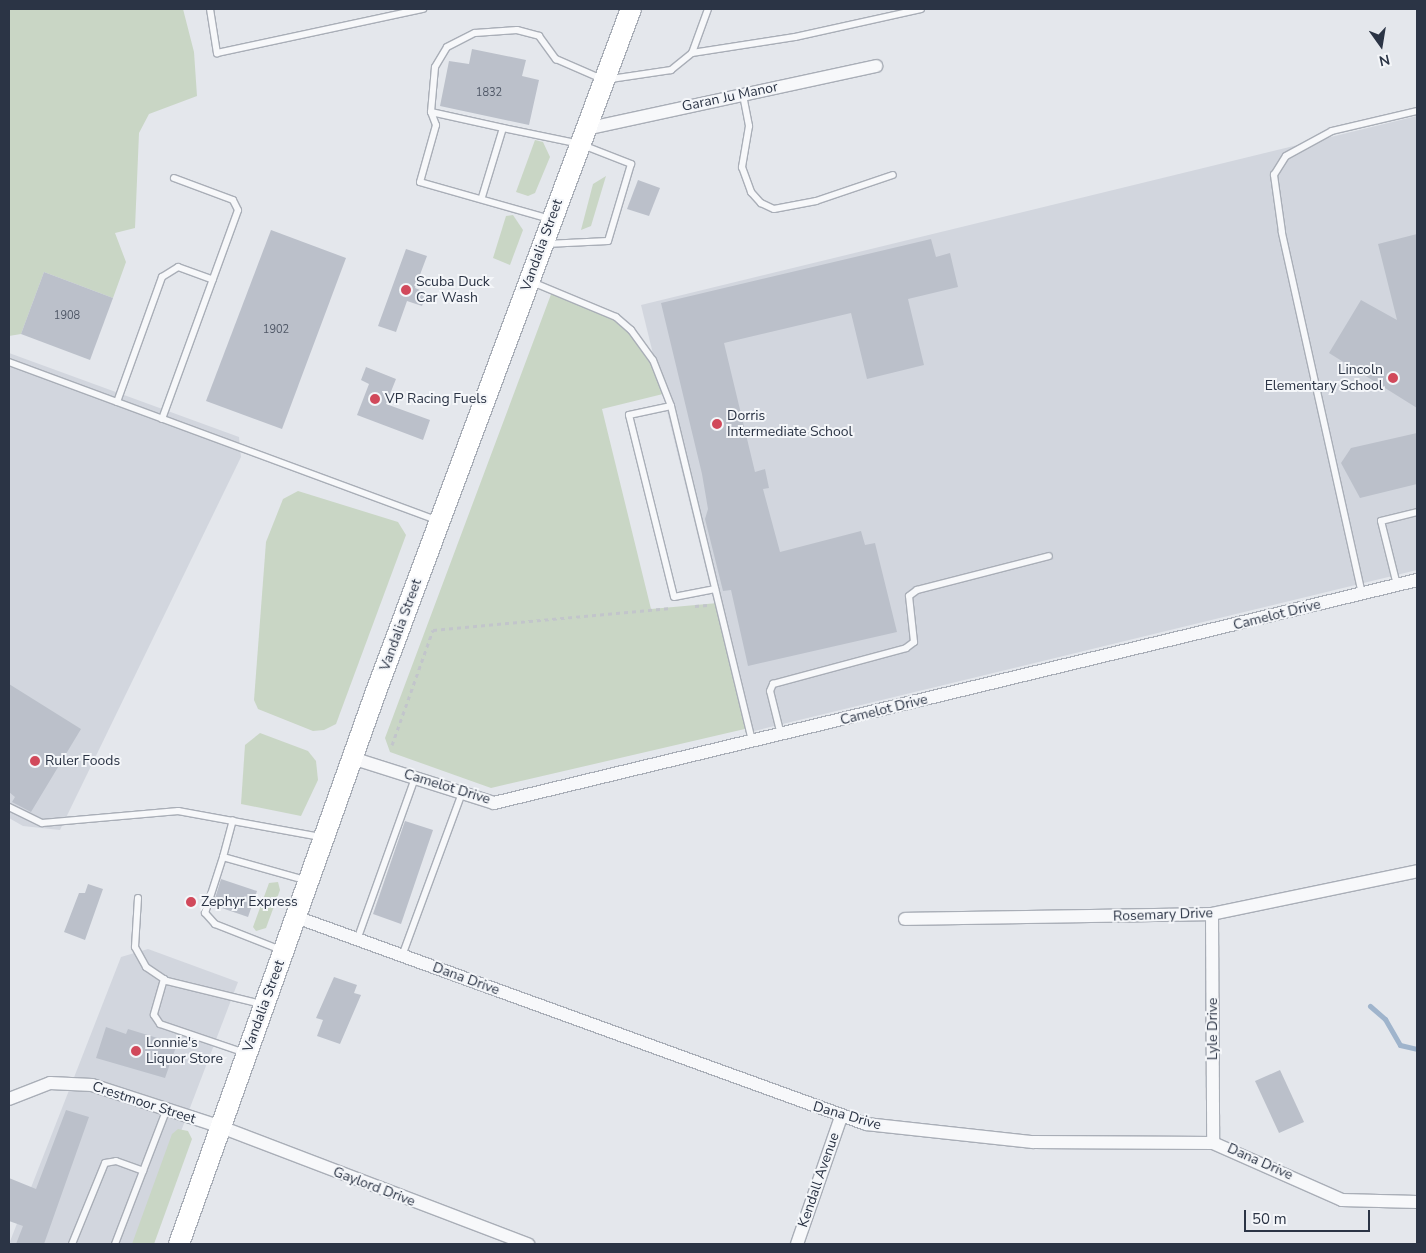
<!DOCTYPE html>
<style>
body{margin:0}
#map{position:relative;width:1426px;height:1253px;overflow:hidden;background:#e4e7ec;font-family:"Nunito Sans",sans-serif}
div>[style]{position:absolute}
.built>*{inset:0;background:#d2d6de}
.green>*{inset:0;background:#c9d6c5}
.stream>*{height:5px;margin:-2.5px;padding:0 2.5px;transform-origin:2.5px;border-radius:2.5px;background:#9fb4cc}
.building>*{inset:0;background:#bbc0ca}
.path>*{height:3px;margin-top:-1.5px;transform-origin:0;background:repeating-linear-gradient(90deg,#c2c5cb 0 4px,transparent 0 8px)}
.roads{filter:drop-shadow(1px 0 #a9aeb7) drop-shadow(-1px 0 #a9aeb7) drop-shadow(0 1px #a9aeb7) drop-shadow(0 -1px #a9aeb7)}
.lane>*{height:6px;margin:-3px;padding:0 3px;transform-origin:3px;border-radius:3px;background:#f7f8fa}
.street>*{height:12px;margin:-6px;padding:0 6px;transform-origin:6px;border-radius:6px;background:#f7f8fa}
.primary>*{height:20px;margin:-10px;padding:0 10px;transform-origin:10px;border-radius:10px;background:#fff}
.dots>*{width:14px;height:14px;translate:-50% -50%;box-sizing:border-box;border:2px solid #f4f6f9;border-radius:50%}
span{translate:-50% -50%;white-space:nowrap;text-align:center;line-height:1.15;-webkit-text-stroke:4px #f4f6f9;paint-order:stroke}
.number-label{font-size:11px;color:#4f5766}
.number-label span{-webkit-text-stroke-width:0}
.street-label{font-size:14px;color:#2b3445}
.poi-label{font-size:14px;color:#2b3445}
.left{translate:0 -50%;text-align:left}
.right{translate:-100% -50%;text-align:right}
.frame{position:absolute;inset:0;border:10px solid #2b3445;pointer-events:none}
.north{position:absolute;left:1356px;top:20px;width:50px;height:50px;-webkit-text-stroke:4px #f4f6f9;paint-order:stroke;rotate:167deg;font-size:14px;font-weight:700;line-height:20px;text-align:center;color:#2b3445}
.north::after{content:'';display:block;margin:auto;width:18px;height:22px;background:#2b3445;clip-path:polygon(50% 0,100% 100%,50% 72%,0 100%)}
.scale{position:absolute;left:1244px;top:1210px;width:126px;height:22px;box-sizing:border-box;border:2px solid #2b3445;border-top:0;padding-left:6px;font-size:15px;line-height:18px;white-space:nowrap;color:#2b3445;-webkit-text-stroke:4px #f4f6f9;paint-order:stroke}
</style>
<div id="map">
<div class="built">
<i style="clip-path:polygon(1417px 116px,1417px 570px,746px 733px,641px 305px)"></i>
<i style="clip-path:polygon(9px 353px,239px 437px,241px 457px,60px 830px,23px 826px,9px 818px)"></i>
<i style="clip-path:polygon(148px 949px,238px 982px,138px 1244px,9px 1244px,121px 957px)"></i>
</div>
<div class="green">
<i style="clip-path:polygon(9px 9px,183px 9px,194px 52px,197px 96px,149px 114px,139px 133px,135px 228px,115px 233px,126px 262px,113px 298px,44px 272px,21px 334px,9px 336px)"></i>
<i style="clip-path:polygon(535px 140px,543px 142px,550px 157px,535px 193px,528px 196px,516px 192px)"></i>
<i style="clip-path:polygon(606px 176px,591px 226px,581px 230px,593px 184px)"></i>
<i style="clip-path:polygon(513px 215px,523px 230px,510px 265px,493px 258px,506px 216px)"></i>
<i style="clip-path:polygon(553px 289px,616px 317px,644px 346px,667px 393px,602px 409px,651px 609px,718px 603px,749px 728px,491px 788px,390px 752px,385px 738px)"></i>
<i style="clip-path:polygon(298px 491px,398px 522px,406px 535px,336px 724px,324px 730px,313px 731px,258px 709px,254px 700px,266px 542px,283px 499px)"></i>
<i style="clip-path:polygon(260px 733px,308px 751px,316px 761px,318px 780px,301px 816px,241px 804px,245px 745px)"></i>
<i style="clip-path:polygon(278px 882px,280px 890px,266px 928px,256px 931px,253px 927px,269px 883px)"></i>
<i style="clip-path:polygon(178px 1129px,188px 1131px,192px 1139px,154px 1244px,132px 1244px,172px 1134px)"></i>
</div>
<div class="stream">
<i style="left:1370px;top:1006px;width:20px;rotate:41deg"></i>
<i style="left:1385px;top:1019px;width:30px;rotate:60deg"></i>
<i style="left:1400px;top:1045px;width:17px;rotate:13deg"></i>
</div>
<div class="building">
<i style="clip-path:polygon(472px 49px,526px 60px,522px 76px,539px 80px,529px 125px,440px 106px,449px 61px,469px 64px)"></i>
<i style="clip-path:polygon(638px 180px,660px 188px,649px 216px,627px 209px)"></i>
<i style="clip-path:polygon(271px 230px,346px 258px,282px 429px,206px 401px)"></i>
<i style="clip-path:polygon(1417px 234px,1417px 408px,1329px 353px,1361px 300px,1397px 320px,1378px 244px)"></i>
<i style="clip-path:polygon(931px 239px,936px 257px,950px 253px,958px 287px,908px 299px,924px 365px,867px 379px,851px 313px,724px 343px,755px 472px,765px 469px,769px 488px,763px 489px,780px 552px,861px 531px,865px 545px,875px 543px,897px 632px,748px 666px,731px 590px,723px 591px,705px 519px,708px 509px,702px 474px,661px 303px)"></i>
<i style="clip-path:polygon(406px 249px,427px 256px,415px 288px,427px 293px,422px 306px,407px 301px,396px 332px,378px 326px)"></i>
<i style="clip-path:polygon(44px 272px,113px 298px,90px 360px,21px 334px)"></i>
<i style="clip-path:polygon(366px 367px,396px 379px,386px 404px,430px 420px,423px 440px,357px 415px,369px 384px,361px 380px)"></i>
<i style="clip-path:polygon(1417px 433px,1417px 484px,1360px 498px,1341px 463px,1351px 448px)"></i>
<i style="clip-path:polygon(9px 684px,81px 729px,31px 812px,12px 802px,15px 797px,9px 792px)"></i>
<i style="clip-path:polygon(405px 821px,433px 830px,401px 924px,373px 914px)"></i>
<i style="clip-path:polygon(221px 879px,257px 891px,248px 917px,213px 905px)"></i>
<i style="clip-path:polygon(88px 884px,103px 889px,85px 940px,64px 932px,79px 893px,85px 893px)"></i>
<i style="clip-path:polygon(334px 977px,357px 985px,354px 993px,361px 995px,340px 1044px,317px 1036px,323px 1020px,316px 1018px)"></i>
<i style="clip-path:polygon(106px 1027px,126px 1034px,128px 1029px,177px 1044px,165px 1078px,96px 1058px)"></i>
<i style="clip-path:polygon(1280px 1070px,1304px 1122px,1279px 1133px,1255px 1081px)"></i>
<i style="clip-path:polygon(66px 1110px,89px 1117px,44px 1244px,16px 1244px,23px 1226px,9px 1221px,9px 1178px,36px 1189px)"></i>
</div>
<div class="path">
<i style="left:695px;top:606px;width:13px;rotate:-4deg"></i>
<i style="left:392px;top:745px;width:122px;rotate:-70.4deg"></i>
<i style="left:433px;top:630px;width:239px;rotate:-5.3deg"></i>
</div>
<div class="roads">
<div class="lane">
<i style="left:210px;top:9px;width:45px;rotate:81deg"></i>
<i style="left:217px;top:53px;width:211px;rotate:-12.1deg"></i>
<i style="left:692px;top:53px;width:104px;rotate:-8.8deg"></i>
<i style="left:795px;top:37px;width:129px;rotate:-12.5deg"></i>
<i style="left:743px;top:95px;width:32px;rotate:79deg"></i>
<i style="left:749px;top:126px;width:42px;rotate:99.7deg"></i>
<i style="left:742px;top:167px;width:27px;rotate:70deg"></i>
<i style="left:751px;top:192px;width:15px;rotate:48deg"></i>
<i style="left:761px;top:203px;width:14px;rotate:25deg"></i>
<i style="left:774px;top:209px;width:43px;rotate:-10.8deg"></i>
<i style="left:816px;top:201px;width:81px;rotate:-18.7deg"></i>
<i style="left:431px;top:112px;width:74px;rotate:12.5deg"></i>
<i style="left:482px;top:197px;width:72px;rotate:-73.1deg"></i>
<i style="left:503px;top:128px;width:79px;rotate:11.7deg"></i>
<i style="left:580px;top:144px;width:55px;rotate:21.4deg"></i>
<i style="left:631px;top:164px;width:80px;rotate:106.6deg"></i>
<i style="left:608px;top:241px;width:62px;rotate:177.2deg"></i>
<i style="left:550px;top:219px;width:135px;rotate:-164.1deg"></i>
<i style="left:420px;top:182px;width:59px;rotate:-74.3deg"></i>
<i style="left:436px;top:125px;width:14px;rotate:-111deg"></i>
<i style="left:431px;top:112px;width:45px;rotate:-84.9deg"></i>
<i style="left:435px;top:67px;width:23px;rotate:-59deg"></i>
<i style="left:447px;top:47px;width:31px;rotate:-27deg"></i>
<i style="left:475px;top:33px;width:42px;rotate:-4.1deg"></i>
<i style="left:517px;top:30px;width:23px;rotate:15deg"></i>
<i style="left:539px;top:36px;width:29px;rotate:54deg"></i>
<i style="left:556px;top:59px;width:52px;rotate:23.6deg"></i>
<i style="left:604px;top:80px;width:68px;rotate:-8.5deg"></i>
<i style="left:671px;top:70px;width:27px;rotate:-39deg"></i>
<i style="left:692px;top:53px;width:47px;rotate:-70deg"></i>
<i style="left:532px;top:282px;width:91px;rotate:22.6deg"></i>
<i style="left:616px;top:317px;width:20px;rotate:41deg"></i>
<i style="left:631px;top:330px;width:37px;rotate:54deg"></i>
<i style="left:653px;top:360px;width:49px;rotate:68.6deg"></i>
<i style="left:671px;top:406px;width:345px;rotate:76.4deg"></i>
<i style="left:9px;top:362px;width:456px;rotate:20.3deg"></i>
<i style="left:117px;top:402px;width:133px;rotate:-70.2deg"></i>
<i style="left:162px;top:277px;width:19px;rotate:-32deg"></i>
<i style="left:178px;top:267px;width:37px;rotate:20deg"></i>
<i style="left:671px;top:406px;width:43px;rotate:167.9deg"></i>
<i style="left:629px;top:415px;width:187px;rotate:76.1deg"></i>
<i style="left:674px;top:597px;width:42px;rotate:-11deg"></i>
<i style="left:162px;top:419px;width:222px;rotate:-70deg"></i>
<i style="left:238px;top:210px;width:11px;rotate:-117deg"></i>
<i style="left:233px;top:200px;width:63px;rotate:-159.6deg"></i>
<i style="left:1397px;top:585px;width:66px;rotate:-104deg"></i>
<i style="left:1381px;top:521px;width:37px;rotate:-14deg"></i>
<i style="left:1362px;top:594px;width:371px;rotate:-102.5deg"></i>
<i style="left:1282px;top:232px;width:58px;rotate:-98deg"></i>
<i style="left:1274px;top:175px;width:22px;rotate:-58deg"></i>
<i style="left:1286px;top:156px;width:52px;rotate:-28.5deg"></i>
<i style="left:1332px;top:131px;width:87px;rotate:-13.2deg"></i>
<i style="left:781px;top:735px;width:45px;rotate:-104deg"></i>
<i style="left:770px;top:691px;width:8px;rotate:-67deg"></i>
<i style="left:773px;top:684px;width:138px;rotate:-15.1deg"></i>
<i style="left:906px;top:648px;width:10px;rotate:-37deg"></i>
<i style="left:914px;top:642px;width:46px;rotate:-96.2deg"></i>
<i style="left:909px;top:596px;width:10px;rotate:-37deg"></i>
<i style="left:917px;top:590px;width:136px;rotate:-14.4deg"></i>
<i style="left:9px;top:807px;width:37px;rotate:26deg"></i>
<i style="left:42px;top:823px;width:137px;rotate:-5deg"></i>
<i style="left:178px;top:811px;width:145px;rotate:10.3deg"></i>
<i style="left:223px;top:857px;width:38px;rotate:-75deg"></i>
<i style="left:138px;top:898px;width:49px;rotate:93.5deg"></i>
<i style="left:135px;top:947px;width:23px;rotate:61deg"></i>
<i style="left:146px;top:967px;width:25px;rotate:34deg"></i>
<i style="left:167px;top:981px;width:97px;rotate:13.7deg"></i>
<i style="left:357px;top:940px;width:172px;rotate:-70.3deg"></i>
<i style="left:281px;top:950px;width:71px;rotate:-158.5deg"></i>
<i style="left:215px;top:924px;width:15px;rotate:-132deg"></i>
<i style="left:205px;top:913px;width:59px;rotate:-72.2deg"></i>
<i style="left:223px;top:857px;width:85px;rotate:15.7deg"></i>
<i style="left:402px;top:956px;width:174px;rotate:-69.8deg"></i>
<i style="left:164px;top:979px;width:37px;rotate:106deg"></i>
<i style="left:154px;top:1015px;width:11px;rotate:56deg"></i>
<i style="left:160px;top:1024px;width:90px;rotate:18.8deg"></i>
<i style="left:72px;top:1244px;width:87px;rotate:-67.8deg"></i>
<i style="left:105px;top:1163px;width:11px;rotate:-10deg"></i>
<i style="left:116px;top:1161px;width:29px;rotate:20deg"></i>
<i style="left:115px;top:1244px;width:142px;rotate:-69deg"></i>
</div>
<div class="street">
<i style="left:585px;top:129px;width:298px;rotate:-12.2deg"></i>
<i style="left:352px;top:758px;width:149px;rotate:17.6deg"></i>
<i style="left:494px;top:803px;width:950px;rotate:-13.58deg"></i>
<i style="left:1212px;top:914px;width:229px;rotate:89.7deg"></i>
<i style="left:296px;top:917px;width:606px;rotate:19.96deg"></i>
<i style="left:866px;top:1124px;width:168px;rotate:6.2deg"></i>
<i style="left:1033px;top:1142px;width:180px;rotate:0.3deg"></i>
<i style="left:1213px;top:1143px;width:141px;rotate:23.8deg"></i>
<i style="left:1342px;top:1200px;width:75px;rotate:1.5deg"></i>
<i style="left:905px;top:919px;width:307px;rotate:-0.9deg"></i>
<i style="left:1212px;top:914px;width:209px;rotate:-11.8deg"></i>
<i style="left:9px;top:1099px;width:44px;rotate:-21.3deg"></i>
<i style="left:50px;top:1083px;width:42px;rotate:2.7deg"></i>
<i style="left:92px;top:1085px;width:136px;rotate:18deg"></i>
<i style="left:221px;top:1127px;width:329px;rotate:20.9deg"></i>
<i style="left:797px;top:1244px;width:134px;rotate:-70.9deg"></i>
</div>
<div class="primary">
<i style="left:179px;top:1244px;width:589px;rotate:-70.37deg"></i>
<i style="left:377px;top:689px;width:726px;rotate:-69.52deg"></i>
</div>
</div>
<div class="dots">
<i style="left:406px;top:290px;background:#d1495b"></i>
<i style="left:1393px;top:378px;background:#d1495b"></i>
<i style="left:375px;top:399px;background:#d1495b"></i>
<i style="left:717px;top:424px;background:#d1495b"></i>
<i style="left:35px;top:761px;background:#d1495b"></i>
<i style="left:191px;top:902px;background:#d1495b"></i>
<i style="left:136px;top:1051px;background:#d1495b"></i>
</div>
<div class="number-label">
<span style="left:489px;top:93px">1832</span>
<span style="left:67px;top:316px">1908</span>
<span style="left:276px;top:330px">1902</span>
</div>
<div class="street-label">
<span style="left:730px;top:97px;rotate:-12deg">Garan Ju Manor</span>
<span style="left:542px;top:245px;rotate:-70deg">Vandalia Street</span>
<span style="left:1277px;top:615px;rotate:-14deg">Camelot Drive</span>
<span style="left:401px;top:625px;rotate:-70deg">Vandalia Street</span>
<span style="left:884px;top:710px;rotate:-14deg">Camelot Drive</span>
<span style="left:447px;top:787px;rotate:17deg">Camelot Drive</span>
<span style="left:1163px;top:915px;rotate:-2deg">Rosemary Drive</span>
<span style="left:466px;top:979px;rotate:20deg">Dana Drive</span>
<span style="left:264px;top:1006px;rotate:-70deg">Vandalia Street</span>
<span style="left:1213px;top:1029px;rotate:-90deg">Lyle Drive</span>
<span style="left:144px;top:1103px;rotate:18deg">Crestmoor Street</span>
<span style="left:847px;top:1116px;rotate:16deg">Dana Drive</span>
<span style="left:1260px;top:1162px;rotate:24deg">Dana Drive</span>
<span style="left:819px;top:1180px;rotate:-71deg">Kendall Avenue</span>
<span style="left:374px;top:1187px;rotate:21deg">Gaylord Drive</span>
</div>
<div class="poi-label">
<span class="left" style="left:416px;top:290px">Scuba Duck<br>Car Wash</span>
<span class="right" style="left:1383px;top:378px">Lincoln<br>Elementary School</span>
<span class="left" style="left:385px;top:399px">VP Racing Fuels</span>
<span class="left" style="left:727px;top:424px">Dorris<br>Intermediate School</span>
<span class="left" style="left:45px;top:761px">Ruler Foods</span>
<span class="left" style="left:201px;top:902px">Zephyr Express</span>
<span class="left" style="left:146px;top:1051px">Lonnie's<br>Liquor Store</span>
</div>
<div class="frame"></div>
<div class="north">N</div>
<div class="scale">50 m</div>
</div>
